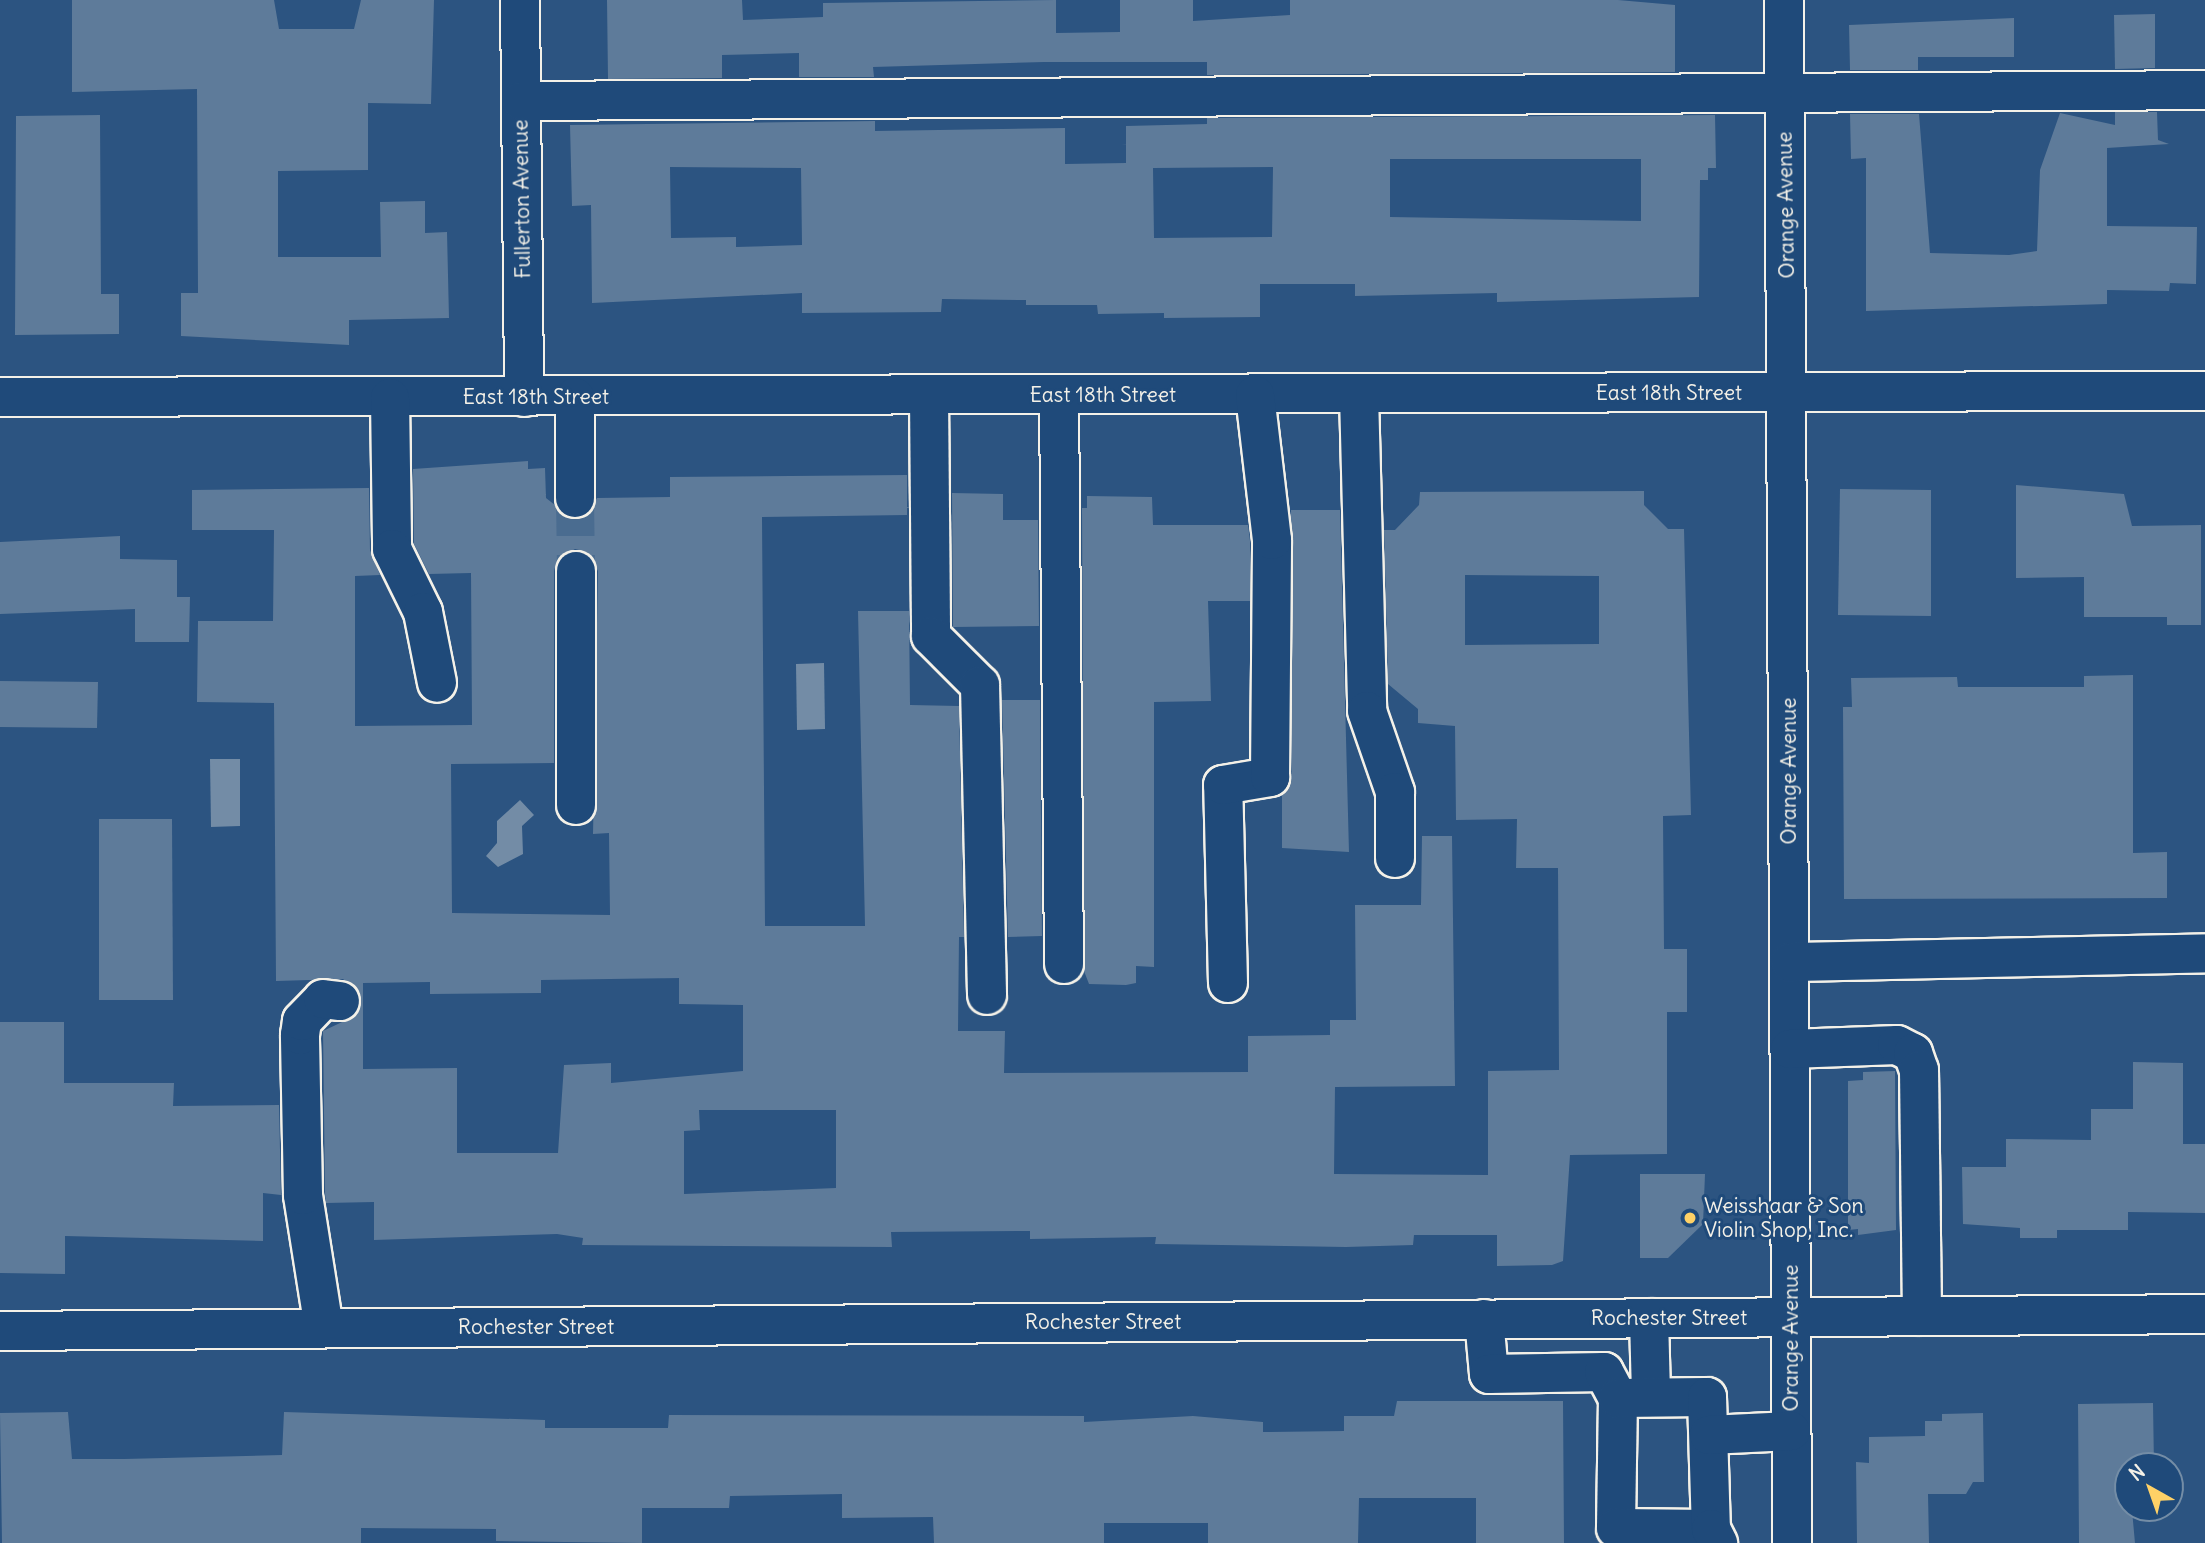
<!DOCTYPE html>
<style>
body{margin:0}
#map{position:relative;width:2205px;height:1543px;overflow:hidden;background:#2c5481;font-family:Delius,sans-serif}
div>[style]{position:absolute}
.water>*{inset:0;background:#738ca6}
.building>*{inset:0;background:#5e7b9a}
.minor-tunnel>*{height:38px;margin-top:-19px;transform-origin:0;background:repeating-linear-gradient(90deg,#4a6c90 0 38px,transparent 0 57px)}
.roads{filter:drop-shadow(2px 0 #f4f1e8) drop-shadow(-2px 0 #f4f1e8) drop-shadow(0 2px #f4f1e8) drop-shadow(0 -2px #f4f1e8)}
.minor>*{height:38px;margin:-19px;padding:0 19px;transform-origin:19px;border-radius:19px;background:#1f4a7a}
.dots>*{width:19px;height:19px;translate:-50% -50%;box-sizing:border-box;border:4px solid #1f4a7a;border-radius:50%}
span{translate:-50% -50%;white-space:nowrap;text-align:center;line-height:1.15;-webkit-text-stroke:6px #1f4a7a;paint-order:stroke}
.street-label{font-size:21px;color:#f4f1e8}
.poi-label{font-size:21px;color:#f4f1e8}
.left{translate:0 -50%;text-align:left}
.north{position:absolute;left:2114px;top:1452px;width:70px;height:70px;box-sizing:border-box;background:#1f4a7a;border:2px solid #748da6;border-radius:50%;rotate:320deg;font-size:19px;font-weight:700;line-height:28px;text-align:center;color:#f4f1e8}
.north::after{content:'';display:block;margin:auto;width:24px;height:32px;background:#ffd166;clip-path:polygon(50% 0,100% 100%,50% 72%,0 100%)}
</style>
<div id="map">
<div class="water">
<i style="clip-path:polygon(824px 663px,825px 729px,797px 730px,796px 664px)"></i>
<i style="clip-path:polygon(210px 759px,240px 759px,240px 826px,211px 827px)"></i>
<i style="clip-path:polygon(520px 800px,534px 815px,522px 826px,523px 854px,498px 867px,486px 856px,497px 843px,497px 821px)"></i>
</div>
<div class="building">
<i style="clip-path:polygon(72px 0,274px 0,279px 29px,354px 29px,361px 0,434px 0,431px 104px,368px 103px,368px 170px,278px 171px,278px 257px,381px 257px,380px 202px,425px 201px,425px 233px,447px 232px,449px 318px,349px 320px,349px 345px,181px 336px,181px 293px,198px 293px,197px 89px,72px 92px)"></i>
<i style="clip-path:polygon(607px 0,742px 0,743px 20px,823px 17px,823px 3px,1056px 0,1056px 33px,1120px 32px,1120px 0,1193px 0,1193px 21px,1290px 15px,1290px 0,1618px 0,1675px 5px,1675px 72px,1207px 75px,1207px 62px,1044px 62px,873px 67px,874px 77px,799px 77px,799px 53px,722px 55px,722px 78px,608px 79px)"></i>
<i style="clip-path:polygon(2155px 14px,2155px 68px,2115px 69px,2114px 15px)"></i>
<i style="clip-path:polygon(2014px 18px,2014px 57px,1918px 57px,1918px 70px,1850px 70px,1849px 25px)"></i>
<i style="clip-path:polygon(2115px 112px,2157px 112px,2158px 140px,2169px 144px,2107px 148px,2107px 226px,2197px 227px,2196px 284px,2170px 283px,2169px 291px,2107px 290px,2107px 304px,1866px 311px,1866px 158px,1851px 159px,1850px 114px,1919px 114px,1930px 253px,2009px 255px,2037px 251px,2040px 170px,2060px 113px,2115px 125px)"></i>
<i style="clip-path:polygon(100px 115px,101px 294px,119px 294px,119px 334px,15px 335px,16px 116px)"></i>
<i style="clip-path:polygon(evenodd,1715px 115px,1716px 168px,1708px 168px,1708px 180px,1700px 180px,1699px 297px,1497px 302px,1497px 293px,1355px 296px,1355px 284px,1260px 284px,1260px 317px,1164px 318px,1164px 313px,1098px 314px,1097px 305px,1026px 305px,1026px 300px,942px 299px,941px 312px,802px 313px,802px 293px,592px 303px,591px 205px,572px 206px,570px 125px,875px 121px,875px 131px,1065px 128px,1065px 164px,1126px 163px,1126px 126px,1207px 124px,1207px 118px,1715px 115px,1390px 159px,1641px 159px,1641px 221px,1390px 217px,1390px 159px,1715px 115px,670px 167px,801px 168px,802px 245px,736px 247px,736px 237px,671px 238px,670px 167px,1715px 115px,1273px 167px,1272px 237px,1154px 238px,1153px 168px,1273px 167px)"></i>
<i style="clip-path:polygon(evenodd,528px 461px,528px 469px,545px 468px,546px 498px,574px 520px,586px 517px,597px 498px,670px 497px,670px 477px,907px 475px,907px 515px,762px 517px,765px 926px,865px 926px,858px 611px,909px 611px,910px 705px,959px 706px,964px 937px,959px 937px,958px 1031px,1005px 1031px,1004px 1073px,1248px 1072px,1248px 1036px,1330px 1035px,1330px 1020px,1356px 1020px,1355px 905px,1421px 905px,1422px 836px,1452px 836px,1455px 1086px,1335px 1087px,1334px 1174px,1488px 1175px,1488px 1071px,1559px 1070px,1558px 868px,1516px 868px,1517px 819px,1456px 820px,1455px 726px,1418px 723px,1418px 709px,1388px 684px,1384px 530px,1395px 530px,1419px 505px,1420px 492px,1644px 491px,1644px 505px,1668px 529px,1684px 529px,1691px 815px,1663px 816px,1664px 949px,1687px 949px,1687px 1012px,1667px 1012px,1667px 1154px,1570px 1155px,1563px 1261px,1552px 1265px,1497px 1266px,1497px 1235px,1414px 1235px,1413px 1245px,1346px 1247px,1155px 1244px,1156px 1237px,1030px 1239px,1030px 1231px,891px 1232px,892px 1247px,582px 1245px,583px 1238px,557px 1234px,374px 1240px,374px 1202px,326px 1203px,325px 1193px,323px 1031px,357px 1015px,360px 993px,343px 979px,276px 981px,274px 703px,197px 702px,198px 621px,273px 621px,274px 530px,192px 530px,192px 490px,369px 488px,370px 550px,380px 575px,355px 576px,355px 726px,472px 725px,471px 573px,429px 574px,414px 544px,413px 469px,528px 461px,575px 549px,587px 552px,598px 571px,593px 834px,609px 833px,610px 915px,452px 913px,451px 764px,554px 763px,554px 571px,557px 560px,575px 549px,528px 461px,1465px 575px,1599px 576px,1599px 644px,1465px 645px,1465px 575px,528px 461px,679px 978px,679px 1004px,743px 1005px,743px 1071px,611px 1083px,611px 1063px,564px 1065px,558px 1153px,457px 1153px,457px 1068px,363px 1069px,363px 983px,430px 982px,430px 994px,541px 993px,541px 980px,679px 978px,528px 461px,699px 1110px,836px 1110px,836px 1188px,684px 1194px,684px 1131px,700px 1130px,699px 1110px)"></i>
<i style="clip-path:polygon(2016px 485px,2124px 494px,2132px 526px,2201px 525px,2201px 625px,2167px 625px,2167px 617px,2084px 617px,2084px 577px,2016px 578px)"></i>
<i style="clip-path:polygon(1840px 489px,1931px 490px,1931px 616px,1838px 615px)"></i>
<i style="clip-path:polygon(952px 493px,1003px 494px,1003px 520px,1038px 520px,1039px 626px,953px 627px)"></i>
<i style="clip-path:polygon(1087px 496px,1152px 497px,1153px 525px,1248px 525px,1250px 541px,1250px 601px,1208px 601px,1211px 701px,1154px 702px,1154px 967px,1136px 966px,1136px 983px,1126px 985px,1089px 984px,1084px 971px,1082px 508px,1087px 508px)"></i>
<i style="clip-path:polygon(1291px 510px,1340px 510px,1349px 852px,1282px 848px,1282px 795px,1292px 777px)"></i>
<i style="clip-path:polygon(120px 536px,120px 559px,177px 560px,177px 597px,190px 597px,189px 642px,135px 642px,135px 609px,0 614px,0 542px)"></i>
<i style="clip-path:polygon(2133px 675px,2133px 853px,2167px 852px,2167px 898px,1844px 899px,1843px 707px,1852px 707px,1851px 678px,1957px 677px,1958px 687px,2084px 687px,2084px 676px)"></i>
<i style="clip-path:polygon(0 681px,98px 682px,97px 728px,0 727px)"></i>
<i style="clip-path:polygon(1002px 700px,1040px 700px,1042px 936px,1008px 937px)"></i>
<i style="clip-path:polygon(99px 819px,172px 819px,173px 1000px,99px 1000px)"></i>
<i style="clip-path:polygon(0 1022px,64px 1022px,64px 1083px,174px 1083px,173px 1106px,279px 1105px,281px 1195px,263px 1193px,263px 1241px,65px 1236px,65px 1274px,0 1273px)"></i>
<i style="clip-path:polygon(2133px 1062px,2183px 1063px,2183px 1144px,2205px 1144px,2205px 1213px,2128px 1212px,2128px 1230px,2057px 1230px,2057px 1238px,2020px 1238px,2020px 1228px,1963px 1224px,1962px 1167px,2006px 1167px,2006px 1139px,2091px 1140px,2091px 1109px,2133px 1109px)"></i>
<i style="clip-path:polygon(1895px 1071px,1896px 1230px,1858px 1235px,1858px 1229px,1848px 1230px,1848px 1081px,1863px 1080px,1863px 1072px)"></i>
<i style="clip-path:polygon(1640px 1174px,1705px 1174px,1703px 1224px,1668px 1258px,1640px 1258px)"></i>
<i style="clip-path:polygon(1397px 1401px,1563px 1401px,1564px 1543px,1476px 1543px,1476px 1498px,1359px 1498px,1358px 1543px,1208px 1543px,1208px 1523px,1104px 1523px,1104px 1543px,934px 1543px,933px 1517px,842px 1518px,842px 1494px,730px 1496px,729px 1508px,642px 1508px,642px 1543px,496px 1541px,496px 1529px,361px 1528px,361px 1543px,2px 1543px,0 1413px,68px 1412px,72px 1459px,124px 1459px,282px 1455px,284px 1412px,545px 1420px,545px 1428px,668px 1428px,669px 1415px,1084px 1416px,1084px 1422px,1193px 1416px,1263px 1422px,1263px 1432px,1344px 1431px,1344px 1416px,1394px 1416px)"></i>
<i style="clip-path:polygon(2153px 1403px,2154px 1466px,2128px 1466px,2135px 1543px,2079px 1543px,2078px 1404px)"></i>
<i style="clip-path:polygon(1983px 1413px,1984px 1482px,1973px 1482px,1966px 1494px,1928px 1494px,1929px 1543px,1857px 1543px,1856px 1462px,1869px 1463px,1869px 1437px,1925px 1436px,1925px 1421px,1942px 1421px,1942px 1414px)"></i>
</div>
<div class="minor-tunnel">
<i style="left:575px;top:498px;width:73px;rotate:89.2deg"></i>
</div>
<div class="roads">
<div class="minor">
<i style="left:520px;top:0;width:397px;rotate:89.4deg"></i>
<i style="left:1784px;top:0;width:1543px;rotate:89.7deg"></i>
<i style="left:521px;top:101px;width:1684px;rotate:-0.37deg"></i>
<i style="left:1059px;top:395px;width:569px;rotate:89.5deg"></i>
<i style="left:1359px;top:395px;width:316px;rotate:88.5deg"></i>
<i style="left:1367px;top:711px;width:86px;rotate:70.9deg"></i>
<i style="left:1395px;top:792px;width:66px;rotate:90deg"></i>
<i style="left:929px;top:396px;width:240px;rotate:89.5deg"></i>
<i style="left:931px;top:636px;width:69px;rotate:45deg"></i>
<i style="left:980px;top:685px;width:310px;rotate:88.7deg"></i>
<i style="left:0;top:397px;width:2205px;rotate:-0.16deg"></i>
<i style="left:575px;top:397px;width:101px;rotate:90deg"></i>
<i style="left:390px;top:398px;width:151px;rotate:89.2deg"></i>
<i style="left:392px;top:549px;width:70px;rotate:63.8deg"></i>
<i style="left:423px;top:612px;width:72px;rotate:78.8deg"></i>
<i style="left:576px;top:571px;width:234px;rotate:90deg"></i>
<i style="left:1790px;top:962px;width:415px;rotate:-1.2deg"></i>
<i style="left:1228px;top:983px;width:198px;rotate:-91.4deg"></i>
<i style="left:1223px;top:785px;width:48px;rotate:-9.7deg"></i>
<i style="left:1270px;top:777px;width:237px;rotate:-89.5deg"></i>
<i style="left:1272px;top:540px;width:146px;rotate:-96.7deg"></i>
<i style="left:1790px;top:1049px;width:107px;rotate:-2.1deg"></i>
<i style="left:1897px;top:1045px;width:18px;rotate:27deg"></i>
<i style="left:1913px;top:1053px;width:18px;rotate:71deg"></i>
<i style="left:1919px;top:1070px;width:246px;rotate:89.3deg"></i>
<i style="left:1649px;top:1318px;width:79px;rotate:88.5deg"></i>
<i style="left:1484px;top:1319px;width:55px;rotate:84.8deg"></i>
<i style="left:1489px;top:1374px;width:115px;rotate:-1deg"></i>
<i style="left:1604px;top:1372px;width:30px;rotate:62deg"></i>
<i style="left:1618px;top:1398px;width:130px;rotate:90.9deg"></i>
<i style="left:1616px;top:1528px;width:95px;rotate:0.6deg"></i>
<i style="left:324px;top:1328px;width:135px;rotate:-99deg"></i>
<i style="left:303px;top:1195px;width:160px;rotate:-91.1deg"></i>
<i style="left:300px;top:1035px;width:14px;rotate:-82deg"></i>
<i style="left:302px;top:1021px;width:30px;rotate:-46deg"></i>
<i style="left:323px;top:999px;width:17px;rotate:7deg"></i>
<i style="left:0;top:1331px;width:2205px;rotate:-0.44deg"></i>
<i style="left:1618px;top:1398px;width:89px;rotate:-0.6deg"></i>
<i style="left:1707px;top:1397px;width:132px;rotate:88.3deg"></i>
<i style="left:1711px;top:1529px;width:16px;rotate:63deg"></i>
<i style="left:1709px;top:1435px;width:82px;rotate:-2.8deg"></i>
</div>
</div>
<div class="dots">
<i style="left:1690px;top:1218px;background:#ffd166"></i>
</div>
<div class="street-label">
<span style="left:522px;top:199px;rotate:-91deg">Fullerton Avenue</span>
<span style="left:1786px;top:205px;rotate:-91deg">Orange Avenue</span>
<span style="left:1669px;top:393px">East 18th Street</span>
<span style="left:1103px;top:395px">East 18th Street</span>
<span style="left:536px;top:397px">East 18th Street</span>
<span style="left:1789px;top:771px;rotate:-90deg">Orange Avenue</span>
<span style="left:1669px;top:1318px">Rochester Street</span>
<span style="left:1103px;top:1322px">Rochester Street</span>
<span style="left:536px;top:1327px">Rochester Street</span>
<span style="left:1791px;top:1338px;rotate:-90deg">Orange Avenue</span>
</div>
<div class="poi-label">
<span class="left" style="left:1704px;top:1218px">Weisshaar &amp; Son<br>Violin Shop, Inc.</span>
</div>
<div class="north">N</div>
</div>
